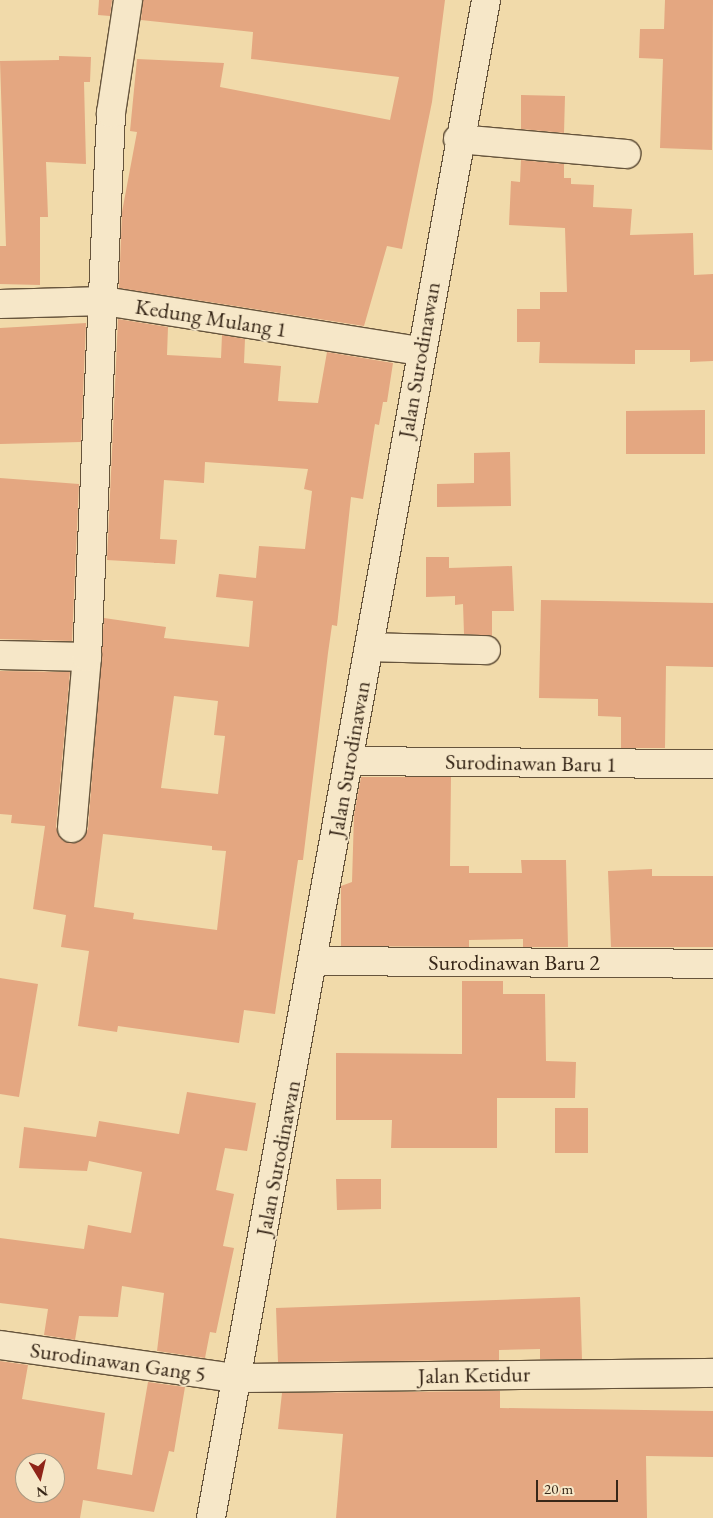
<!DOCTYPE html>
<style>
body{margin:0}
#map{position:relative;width:713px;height:1518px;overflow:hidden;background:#f1daaa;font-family:"EB Garamond",serif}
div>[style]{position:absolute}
.building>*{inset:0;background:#e4a781}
.roads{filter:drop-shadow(1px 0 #66543c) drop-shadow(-1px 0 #66543c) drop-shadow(0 1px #66543c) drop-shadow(0 -1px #66543c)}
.street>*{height:28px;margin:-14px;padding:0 14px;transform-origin:14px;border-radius:14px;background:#f6e7c8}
.secondary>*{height:28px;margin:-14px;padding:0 14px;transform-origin:14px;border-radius:14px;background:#f6e7c8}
span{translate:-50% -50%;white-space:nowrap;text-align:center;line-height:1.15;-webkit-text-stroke:4px #f6e7c8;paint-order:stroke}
.street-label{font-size:22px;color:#372718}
.north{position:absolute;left:15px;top:1453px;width:50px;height:50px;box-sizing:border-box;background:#f6e7c8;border:1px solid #aa9a82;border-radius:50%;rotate:171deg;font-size:14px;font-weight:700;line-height:20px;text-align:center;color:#372718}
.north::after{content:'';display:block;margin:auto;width:18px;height:22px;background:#8f2418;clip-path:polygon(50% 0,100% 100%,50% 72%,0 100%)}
.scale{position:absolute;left:536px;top:1480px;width:82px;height:22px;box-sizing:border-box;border:2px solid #372718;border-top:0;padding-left:6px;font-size:15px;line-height:18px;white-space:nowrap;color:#372718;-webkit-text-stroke:4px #f6e7c8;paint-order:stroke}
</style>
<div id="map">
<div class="building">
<i style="clip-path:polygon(99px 0,112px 0,110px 16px,98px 15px)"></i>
<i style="clip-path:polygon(143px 0,445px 0,432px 102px,402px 249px,387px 246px,364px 326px,119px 288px,122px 212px,137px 132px,130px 131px,137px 59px,224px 63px,220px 87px,390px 120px,399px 77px,251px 59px,253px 32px,141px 20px)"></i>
<i style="clip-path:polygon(665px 0,713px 0,712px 150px,660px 148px,663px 59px,639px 58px,640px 29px,664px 29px)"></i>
<i style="clip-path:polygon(59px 56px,91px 57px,90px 82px,84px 82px,86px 164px,46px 162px,48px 217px,40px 217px,40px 285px,0 284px,0 246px,6px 246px,0 61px,59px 60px)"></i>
<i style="clip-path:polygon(521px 95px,565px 96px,564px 133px,521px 129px)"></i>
<i style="clip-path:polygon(521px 160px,564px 164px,564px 178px,571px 178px,571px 184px,594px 185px,593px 207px,632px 209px,630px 235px,693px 233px,694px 275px,713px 274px,713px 361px,690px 362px,690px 350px,635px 350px,635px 364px,539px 363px,540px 342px,517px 342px,517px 309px,540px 309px,540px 292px,567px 292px,565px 228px,509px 225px,511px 181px,520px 182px)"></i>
<i style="clip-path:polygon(evenodd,118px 319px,168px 327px,167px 355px,221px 358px,222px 335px,245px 339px,244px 363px,281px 366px,278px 401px,318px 403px,327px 352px,393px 363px,387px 402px,383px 402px,379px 425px,375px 424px,363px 499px,351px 497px,337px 626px,332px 625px,328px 653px,303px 860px,298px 860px,275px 1014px,244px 1010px,239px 1043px,118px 1026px,117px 1032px,78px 1026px,89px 951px,61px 947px,66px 915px,33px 909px,45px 826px,11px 823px,12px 815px,0 814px,0 671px,70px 672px,56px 827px,63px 841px,78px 842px,88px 829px,104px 618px,166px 627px,164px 638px,249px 647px,253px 601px,216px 597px,219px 574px,256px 578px,259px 546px,305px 549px,312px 491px,304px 489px,308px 469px,205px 462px,204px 483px,164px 480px,160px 539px,177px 540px,175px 564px,107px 560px,118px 319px,174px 696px,218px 701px,214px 735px,225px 736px,218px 794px,161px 788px,174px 696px,118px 319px,103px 834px,212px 846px,212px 850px,226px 851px,217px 930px,133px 919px,134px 913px,94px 907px,103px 834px)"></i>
<i style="clip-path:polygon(86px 323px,81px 442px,0 444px,0 328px)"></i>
<i style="clip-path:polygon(705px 410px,705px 454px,626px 454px,626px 411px)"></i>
<i style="clip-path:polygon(510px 452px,511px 506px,437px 507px,437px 484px,474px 483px,474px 453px)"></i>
<i style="clip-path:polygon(0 478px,79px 484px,72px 641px,0 639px)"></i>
<i style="clip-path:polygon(426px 557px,449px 557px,449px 568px,512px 566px,514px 611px,492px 611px,492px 636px,464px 634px,463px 604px,455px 605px,455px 596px,426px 597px)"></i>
<i style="clip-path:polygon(541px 600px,713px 603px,713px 667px,666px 666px,665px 748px,621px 748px,621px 717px,598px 716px,598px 699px,539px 698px)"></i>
<i style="clip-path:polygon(361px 777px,451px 777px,450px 866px,469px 866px,469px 873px,522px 873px,521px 860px,566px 860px,568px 947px,523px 947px,523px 939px,469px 940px,469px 947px,341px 946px,341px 886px,352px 882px,354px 815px)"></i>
<i style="clip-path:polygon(652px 869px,652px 876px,713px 876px,713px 947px,611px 947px,608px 871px)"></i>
<i style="clip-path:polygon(0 978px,38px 984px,19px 1097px,0 1094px)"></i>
<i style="clip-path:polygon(462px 981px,503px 981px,503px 994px,545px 994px,546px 1061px,576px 1062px,575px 1098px,497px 1098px,497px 1148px,391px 1148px,392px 1120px,336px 1120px,336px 1053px,462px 1054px)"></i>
<i style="clip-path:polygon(187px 1092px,256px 1103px,247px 1151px,225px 1148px,216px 1190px,234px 1194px,223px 1246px,234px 1248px,216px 1333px,210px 1332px,205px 1358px,157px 1351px,164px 1293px,122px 1286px,118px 1317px,79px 1316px,75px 1340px,44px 1335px,48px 1309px,0 1303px,0 1238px,84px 1249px,88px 1225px,131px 1233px,142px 1172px,89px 1161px,87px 1171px,19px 1168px,24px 1127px,96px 1137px,99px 1121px,179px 1134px)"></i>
<i style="clip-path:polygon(555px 1108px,588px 1108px,588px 1153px,555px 1153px)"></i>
<i style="clip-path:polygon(336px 1179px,381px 1179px,381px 1209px,337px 1210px)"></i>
<i style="clip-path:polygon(580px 1297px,582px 1359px,540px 1359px,540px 1349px,499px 1350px,499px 1360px,278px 1362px,276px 1308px)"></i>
<i style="clip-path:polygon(evenodd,0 1361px,28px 1365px,22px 1399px,105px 1413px,97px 1469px,132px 1475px,148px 1382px,185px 1387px,174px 1452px,169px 1451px,154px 1512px,83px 1500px,80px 1518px,0 1518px,0 1361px,25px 1463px,55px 1463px,55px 1493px,25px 1493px,25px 1463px)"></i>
<i style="clip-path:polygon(500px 1391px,500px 1408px,713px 1411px,713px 1457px,646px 1456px,647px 1518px,336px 1518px,343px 1434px,278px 1429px,282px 1393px)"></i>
</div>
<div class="roads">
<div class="street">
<i style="left:458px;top:139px;width:169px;rotate:5.1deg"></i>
<i style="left:0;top:304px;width:104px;rotate:-1.7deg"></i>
<i style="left:104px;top:301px;width:321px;rotate:9deg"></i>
<i style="left:369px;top:647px;width:117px;rotate:1.5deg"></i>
<i style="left:0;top:655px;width:87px;rotate:1.3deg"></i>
<i style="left:348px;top:761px;width:365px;rotate:0.5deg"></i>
<i style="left:72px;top:828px;width:172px;rotate:-85deg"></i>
<i style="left:87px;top:657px;width:545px;rotate:-87.47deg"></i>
<i style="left:111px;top:113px;width:114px;rotate:-81.4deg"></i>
<i style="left:315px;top:961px;width:398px;rotate:0.4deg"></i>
<i style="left:0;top:1345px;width:238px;rotate:8deg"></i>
<i style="left:236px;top:1378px;width:477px;rotate:-0.6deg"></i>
</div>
<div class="secondary">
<i style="left:211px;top:1518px;width:1543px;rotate:-79.73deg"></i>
</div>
</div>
<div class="street-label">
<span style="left:211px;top:318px;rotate:9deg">Kedung Mulang 1</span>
<span style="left:419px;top:360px;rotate:-80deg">Jalan Surodinawan</span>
<span style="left:349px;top:759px;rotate:-80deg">Jalan Surodinawan</span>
<span style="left:531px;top:763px;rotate:1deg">Surodinawan Baru 1</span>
<span style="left:514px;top:963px">Surodinawan Baru 2</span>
<span style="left:278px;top:1158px;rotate:-79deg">Jalan Surodinawan</span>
<span style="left:118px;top:1362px;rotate:8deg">Surodinawan Gang 5</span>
<span style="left:474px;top:1375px;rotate:-1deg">Jalan Ketidur</span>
</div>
<div class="north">N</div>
<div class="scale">20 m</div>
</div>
